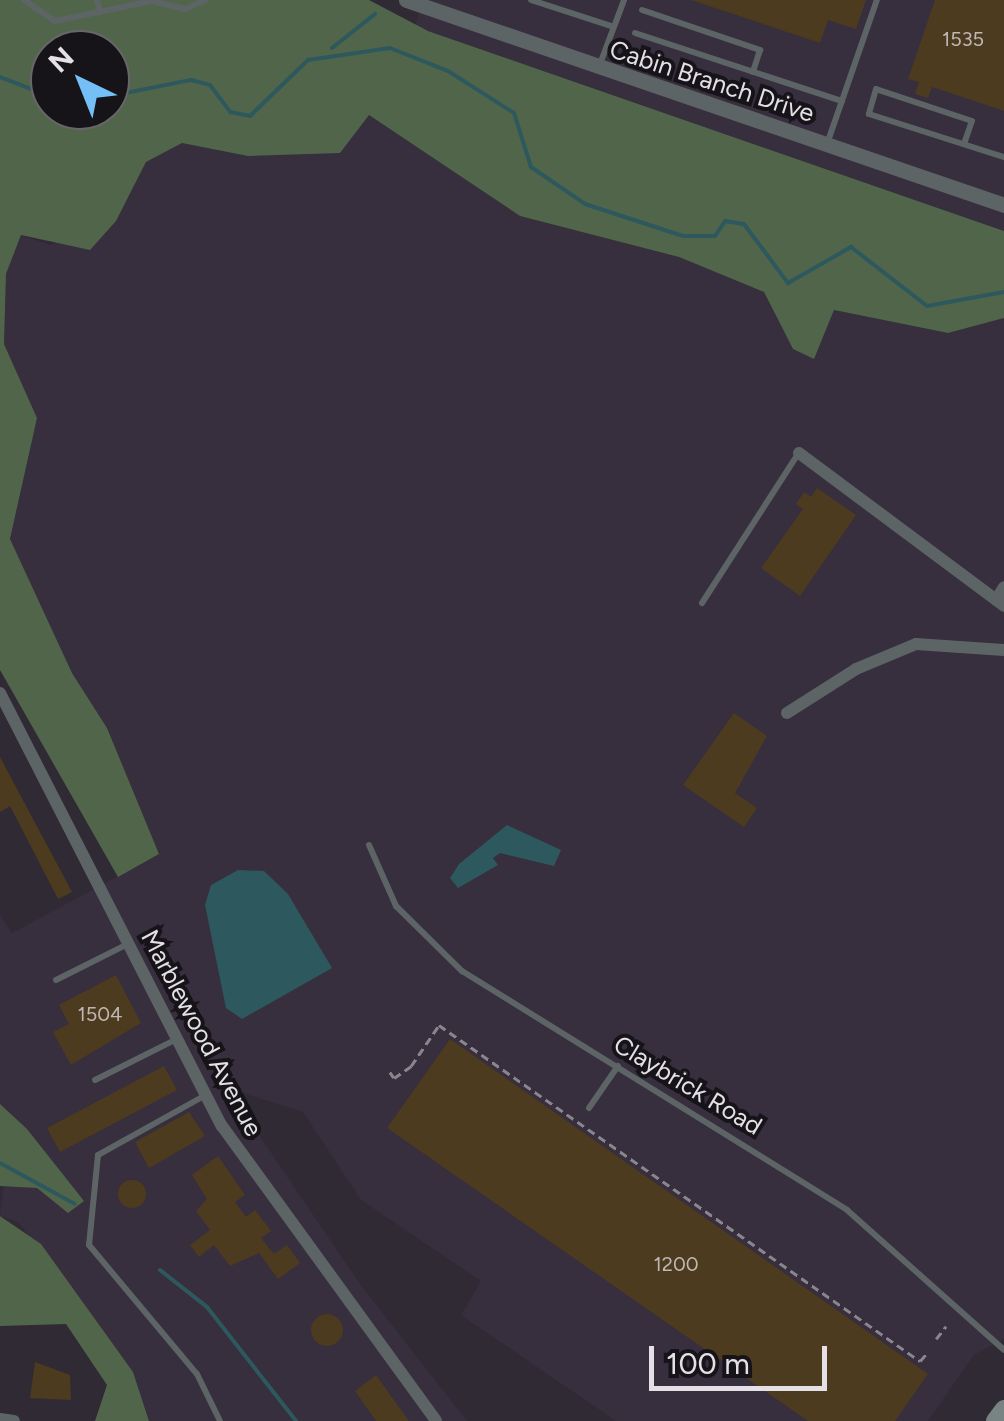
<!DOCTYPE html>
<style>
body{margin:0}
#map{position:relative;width:1004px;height:1421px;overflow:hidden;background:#2f2a34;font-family:Figtree,sans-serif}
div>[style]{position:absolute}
.built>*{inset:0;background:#372e3e}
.forest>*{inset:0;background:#51654a}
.water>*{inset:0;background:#2d595e}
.stream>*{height:4px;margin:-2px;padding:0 2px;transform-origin:2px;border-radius:2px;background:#2d595e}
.building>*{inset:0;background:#4d3b1f}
.round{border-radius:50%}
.path>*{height:2.5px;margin-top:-1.25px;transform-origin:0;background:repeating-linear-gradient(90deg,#8a868e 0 8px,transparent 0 13px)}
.service>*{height:6px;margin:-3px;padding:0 3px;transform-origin:3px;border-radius:3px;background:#5d6465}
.minor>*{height:12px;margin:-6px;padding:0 6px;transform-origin:6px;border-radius:6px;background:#5d6465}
.tertiary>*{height:15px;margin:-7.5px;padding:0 7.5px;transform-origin:7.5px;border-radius:7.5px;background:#5d6465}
.secondary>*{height:18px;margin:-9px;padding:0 9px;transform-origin:9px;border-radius:9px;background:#788384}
span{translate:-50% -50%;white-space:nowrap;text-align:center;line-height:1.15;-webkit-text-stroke:8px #161418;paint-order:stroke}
.number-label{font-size:20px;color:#beb7b4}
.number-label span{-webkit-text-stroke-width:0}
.street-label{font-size:25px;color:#e4e0e6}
.north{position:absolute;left:30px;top:30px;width:100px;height:100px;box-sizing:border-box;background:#161418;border:2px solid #68666a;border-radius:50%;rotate:317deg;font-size:28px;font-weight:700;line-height:40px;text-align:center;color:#e4e0e6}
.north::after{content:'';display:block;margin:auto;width:35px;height:45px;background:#74c0f6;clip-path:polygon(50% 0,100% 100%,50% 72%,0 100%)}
.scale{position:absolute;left:649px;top:1346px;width:178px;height:45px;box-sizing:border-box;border:5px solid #e4e0e6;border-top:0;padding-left:12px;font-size:30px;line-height:35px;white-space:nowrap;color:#e4e0e6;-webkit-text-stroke:8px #161418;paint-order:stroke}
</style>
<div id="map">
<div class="built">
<i style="clip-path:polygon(423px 0,1004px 0,1004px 231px,428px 31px,415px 25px)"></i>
<i style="clip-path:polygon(369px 115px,520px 216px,679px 257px,764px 292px,793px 349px,814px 358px,834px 310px,948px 333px,1004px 318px,1004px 1339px,974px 1355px,928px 1421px,616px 1421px,461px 1315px,481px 1281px,361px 1200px,303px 1112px,227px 1088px,360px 1284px,467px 1421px,149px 1421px,133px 1372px,18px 1222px,0 1216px,4px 1182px,37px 1188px,68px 1212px,84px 1201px,0 1104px,0 915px,12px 933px,159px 854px,107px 728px,72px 673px,10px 539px,37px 418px,4px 344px,6px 274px,21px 235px,50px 245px,116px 221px,146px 162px,182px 142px,248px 156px)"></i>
</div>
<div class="forest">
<i style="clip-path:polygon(evenodd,0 0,369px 0,428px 31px,1004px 231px,1004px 318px,948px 333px,834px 310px,814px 359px,793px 349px,764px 292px,679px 257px,520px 216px,369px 115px,340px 153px,248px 156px,182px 143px,146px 162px,116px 221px,90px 250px,21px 235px,6px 274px,4px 344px,37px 418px,10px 539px,72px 673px,107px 728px,159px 854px,118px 877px,0 670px,0 0,50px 50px,110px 50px,110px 110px,50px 110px,50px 50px)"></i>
<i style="clip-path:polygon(0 1104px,27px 1129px,84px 1201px,68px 1213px,37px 1188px,0 1186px)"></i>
<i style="clip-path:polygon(0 1216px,41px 1244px,133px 1372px,149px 1421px,95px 1421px,107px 1385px,66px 1324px,0 1326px)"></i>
</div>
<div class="water">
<i style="clip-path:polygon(507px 825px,561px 850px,554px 866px,500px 853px,493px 858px,498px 865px,458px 888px,450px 878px,459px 864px)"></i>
<i style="clip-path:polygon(238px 870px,264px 871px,288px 894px,332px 968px,242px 1019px,226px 1008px,205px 905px,211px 885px)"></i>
</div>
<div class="stream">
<i style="left:332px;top:48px;width:55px;rotate:-38.3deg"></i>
<i style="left:0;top:77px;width:53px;rotate:20.8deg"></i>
<i style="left:110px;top:96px;width:83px;rotate:-11.2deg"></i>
<i style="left:191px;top:80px;width:20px;rotate:15deg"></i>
<i style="left:210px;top:85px;width:34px;rotate:53deg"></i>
<i style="left:230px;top:112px;width:20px;rotate:11deg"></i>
<i style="left:250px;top:116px;width:81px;rotate:-44deg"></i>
<i style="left:308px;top:60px;width:83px;rotate:-8.3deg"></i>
<i style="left:390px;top:48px;width:62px;rotate:21.6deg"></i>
<i style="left:448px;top:71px;width:78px;rotate:32.5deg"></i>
<i style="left:514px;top:113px;width:57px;rotate:72.5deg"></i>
<i style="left:531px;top:167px;width:65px;rotate:34.4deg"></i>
<i style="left:585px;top:204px;width:103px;rotate:18.1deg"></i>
<i style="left:683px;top:236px;width:32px"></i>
<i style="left:715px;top:236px;width:18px;rotate:-56deg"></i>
<i style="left:725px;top:221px;width:19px;rotate:9deg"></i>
<i style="left:744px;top:224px;width:74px;rotate:53.3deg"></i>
<i style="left:788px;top:283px;width:73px;rotate:-29.7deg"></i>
<i style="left:851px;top:247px;width:96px;rotate:37.8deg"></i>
<i style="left:927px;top:306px;width:78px;rotate:-10.3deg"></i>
<i style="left:0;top:1163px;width:85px;rotate:28.7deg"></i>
<i style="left:160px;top:1270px;width:60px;rotate:38.2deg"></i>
<i style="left:207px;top:1307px;width:145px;rotate:52deg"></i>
</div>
<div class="building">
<i style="clip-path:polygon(691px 0,866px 0,856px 29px,828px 20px,820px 43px)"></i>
<i style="clip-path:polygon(935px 0,1004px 0,1004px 111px,932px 87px,928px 98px,915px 94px,919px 82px,908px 79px)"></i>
<i style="clip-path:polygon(817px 488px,856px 515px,800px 596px,761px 568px,803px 509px,796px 504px,804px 492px,811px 497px)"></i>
<i style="clip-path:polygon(734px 713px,767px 736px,735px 793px,757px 808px,744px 827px,683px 785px)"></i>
<i style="clip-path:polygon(0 757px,72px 892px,58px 899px,10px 806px,0 812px)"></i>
<i style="clip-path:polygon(116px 975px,141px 1023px,71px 1065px,53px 1032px,69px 1024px,59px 1005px)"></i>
<i style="clip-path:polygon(450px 1039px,928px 1374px,895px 1421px,808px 1421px,387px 1128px)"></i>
<i style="clip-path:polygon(164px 1066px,177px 1090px,60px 1152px,47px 1128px)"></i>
<i style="clip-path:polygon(189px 1112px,205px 1136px,149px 1168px,135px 1142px)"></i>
<i style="clip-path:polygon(218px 1156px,245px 1195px,235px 1202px,246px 1217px,255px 1210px,271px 1231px,261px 1238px,274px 1254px,287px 1245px,300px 1263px,278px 1279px,259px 1253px,230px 1266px,214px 1245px,199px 1257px,190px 1245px,210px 1230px,196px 1211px,207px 1199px,192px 1175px)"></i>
<i class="round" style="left:118px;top:1180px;width:28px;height:28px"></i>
<i class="round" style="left:311px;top:1314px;width:32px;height:32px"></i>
<i style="clip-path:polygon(35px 1362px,70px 1375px,71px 1400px,30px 1398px)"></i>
<i style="clip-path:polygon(376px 1375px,409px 1421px,376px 1421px,355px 1391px)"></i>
</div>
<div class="path">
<i style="left:390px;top:1072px;width:7px;rotate:56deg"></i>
<i style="left:394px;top:1078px;width:21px;rotate:-35deg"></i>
<i style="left:411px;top:1066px;width:50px;rotate:-55.7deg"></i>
<i style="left:439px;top:1025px;width:587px;rotate:34.94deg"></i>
<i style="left:920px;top:1361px;width:11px;rotate:-49deg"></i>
<i style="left:936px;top:1339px;width:16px;rotate:-52deg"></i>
</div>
<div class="service">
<i style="left:24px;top:0;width:37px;rotate:34deg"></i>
<i style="left:55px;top:21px;width:103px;rotate:-11.7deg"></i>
<i style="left:97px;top:0;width:13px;rotate:77deg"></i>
<i style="left:531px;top:0;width:87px;rotate:18deg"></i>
<i style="left:155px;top:2px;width:31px;rotate:13deg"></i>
<i style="left:185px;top:9px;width:22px;rotate:-24deg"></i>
<i style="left:642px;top:10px;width:125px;rotate:18.7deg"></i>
<i style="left:760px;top:50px;width:23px;rotate:108deg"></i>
<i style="left:635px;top:33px;width:218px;rotate:18.2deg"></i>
<i style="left:600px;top:64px;width:68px;rotate:-69.4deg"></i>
<i style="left:827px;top:144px;width:152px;rotate:-70.9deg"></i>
<i style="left:964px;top:144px;width:24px;rotate:-71deg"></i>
<i style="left:972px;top:121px;width:101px;rotate:-161.6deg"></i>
<i style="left:876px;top:89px;width:26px;rotate:106deg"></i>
<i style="left:869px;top:114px;width:142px;rotate:17.7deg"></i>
<i style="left:702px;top:603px;width:177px;rotate:-57.2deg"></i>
<i style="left:369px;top:845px;width:67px;rotate:66.1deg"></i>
<i style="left:396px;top:906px;width:93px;rotate:44.6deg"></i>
<i style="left:462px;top:971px;width:453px;rotate:31.8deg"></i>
<i style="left:847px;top:1210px;width:210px;rotate:41.7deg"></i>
<i style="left:56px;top:980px;width:80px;rotate:-26.6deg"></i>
<i style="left:95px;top:1080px;width:89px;rotate:-26.6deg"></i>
<i style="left:204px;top:1096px;width:121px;rotate:150.9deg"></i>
<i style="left:98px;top:1155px;width:90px;rotate:95.7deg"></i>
<i style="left:89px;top:1245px;width:168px;rotate:50.1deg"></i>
<i style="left:197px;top:1374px;width:52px;rotate:63.9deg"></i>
<i style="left:589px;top:1108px;width:51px;rotate:-55.4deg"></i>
</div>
<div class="minor">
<i style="left:799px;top:453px;width:256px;rotate:36.7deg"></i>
<i style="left:996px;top:600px;width:15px;rotate:-58deg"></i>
<i style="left:0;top:693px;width:487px;rotate:62.9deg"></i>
<i style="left:222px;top:1126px;width:364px;rotate:54deg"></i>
<i style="left:787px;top:713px;width:82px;rotate:-32.5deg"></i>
<i style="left:856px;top:669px;width:65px;rotate:-22.6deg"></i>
<i style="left:916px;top:644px;width:88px;rotate:3.9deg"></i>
<i style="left:0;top:1419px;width:14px;rotate:8deg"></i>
</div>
<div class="tertiary">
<i style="left:406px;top:0;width:632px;rotate:18.92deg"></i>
</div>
<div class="secondary">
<i style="left:995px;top:1421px;width:15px;rotate:-53deg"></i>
</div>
<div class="number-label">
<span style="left:963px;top:39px">1535</span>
<span style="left:100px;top:1014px">1504</span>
<span style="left:676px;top:1264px">1200</span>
</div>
<div class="street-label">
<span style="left:712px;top:81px;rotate:18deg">Cabin Branch Drive</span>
<span style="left:202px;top:1033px;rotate:62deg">Marblewood Avenue</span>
<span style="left:688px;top:1085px;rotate:31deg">Claybrick Road</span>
</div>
<div class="north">N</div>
<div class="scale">100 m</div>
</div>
